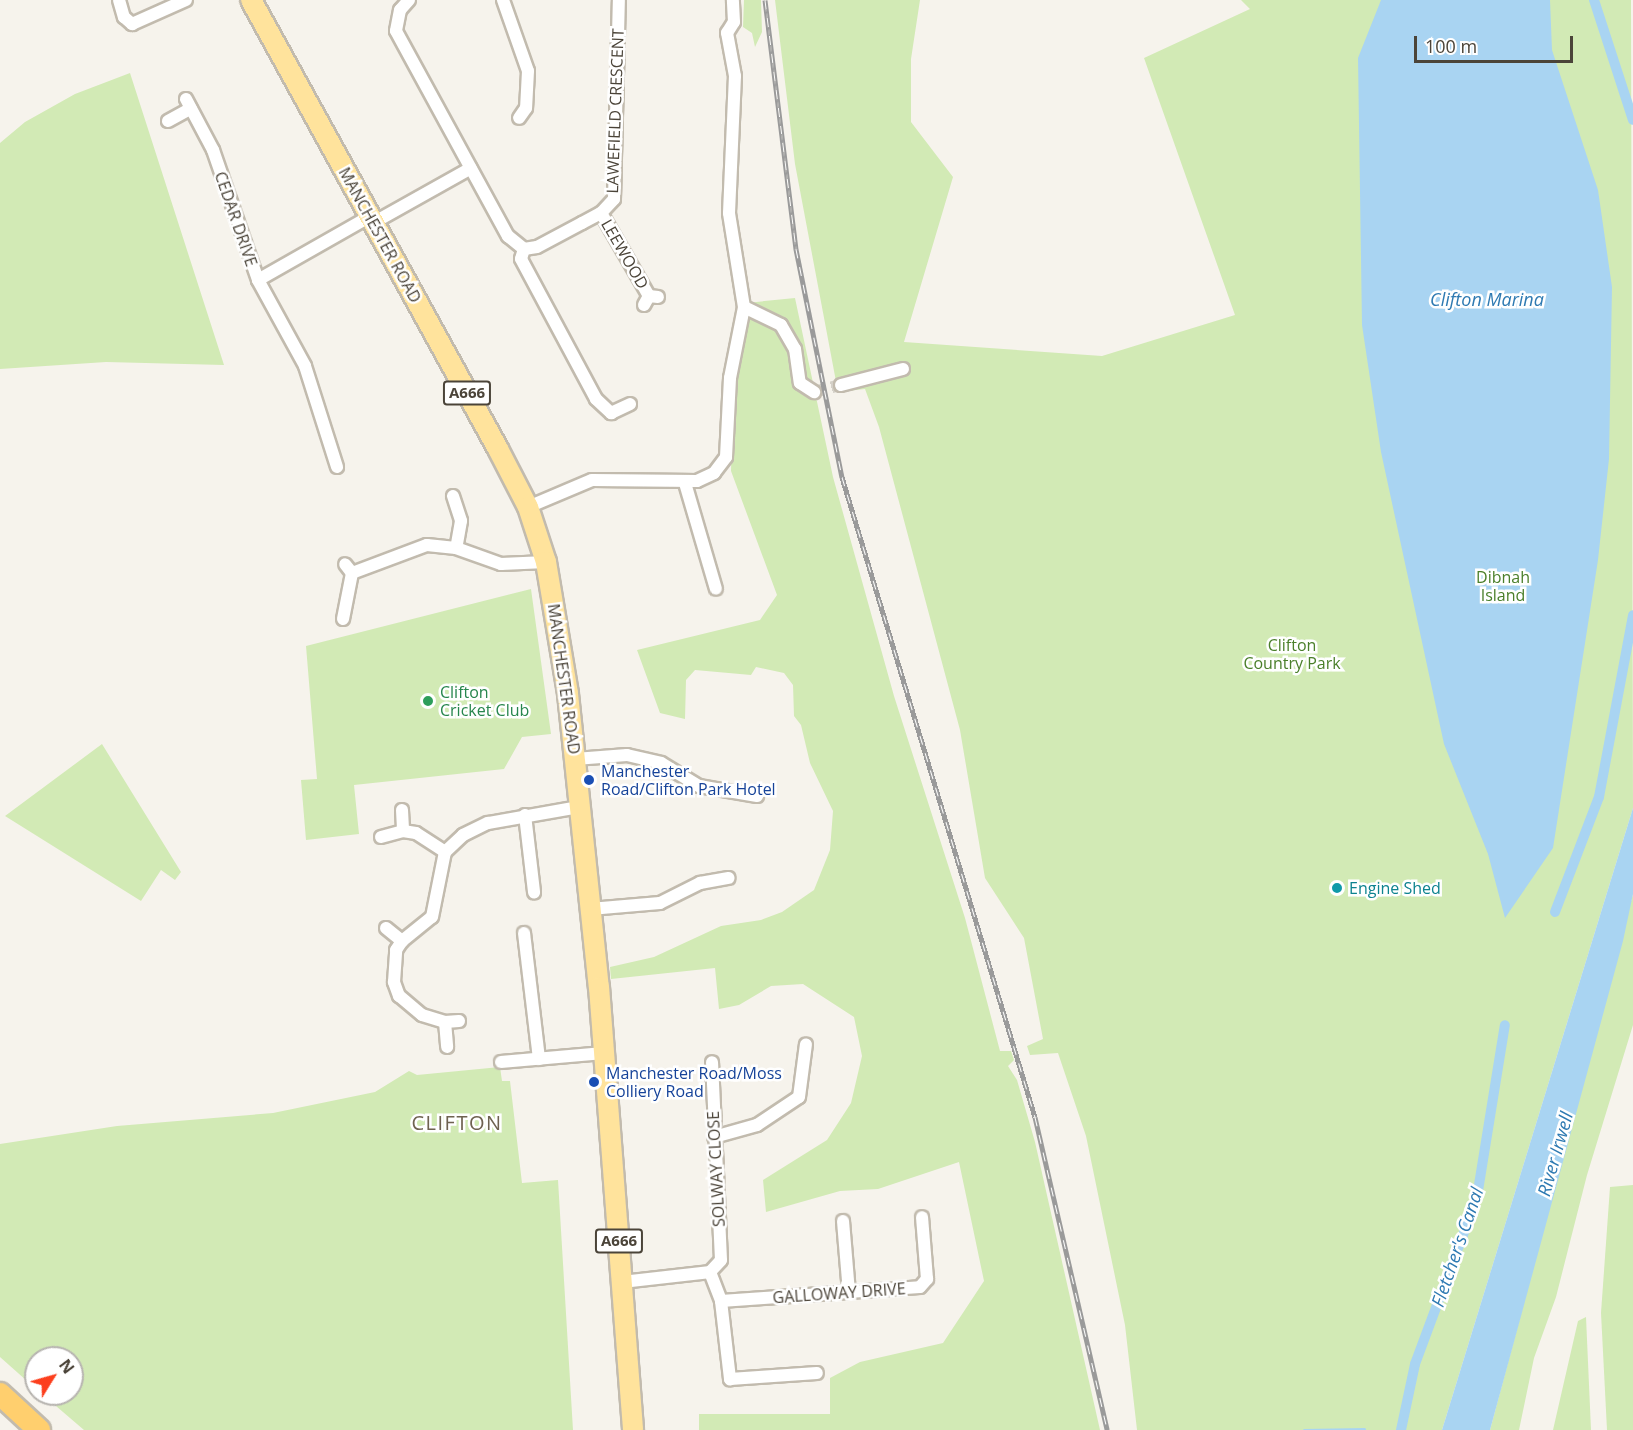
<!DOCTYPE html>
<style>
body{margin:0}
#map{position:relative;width:1633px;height:1430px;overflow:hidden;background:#f6f3ec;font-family:"Open Sans",sans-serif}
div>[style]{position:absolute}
.green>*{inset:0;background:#d2eab5}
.water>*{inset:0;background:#a9d4f2}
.stream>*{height:3px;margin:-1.5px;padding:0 1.5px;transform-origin:1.5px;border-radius:1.5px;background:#a9d4f2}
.canal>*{height:10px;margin:-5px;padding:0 5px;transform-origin:5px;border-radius:5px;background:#a9d4f2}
.minor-tunnel>*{height:12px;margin-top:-6px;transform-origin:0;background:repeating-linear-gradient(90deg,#d4d0c8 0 12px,transparent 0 18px)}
.roads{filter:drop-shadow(2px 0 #c2bbae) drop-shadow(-2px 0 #c2bbae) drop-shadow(0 2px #c2bbae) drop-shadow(0 -2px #c2bbae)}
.minor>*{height:12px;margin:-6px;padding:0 6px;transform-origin:6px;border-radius:6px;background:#fff}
.primary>*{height:20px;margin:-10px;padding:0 10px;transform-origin:10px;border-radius:10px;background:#ffe39c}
.motorway>*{height:22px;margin:-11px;padding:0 11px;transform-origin:11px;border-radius:11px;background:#ffcf6e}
.rail>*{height:5px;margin-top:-2.5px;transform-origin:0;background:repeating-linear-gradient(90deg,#fff 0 9px,#9a9a9a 0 18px);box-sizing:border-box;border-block:2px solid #9a9a9a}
.dots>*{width:16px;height:16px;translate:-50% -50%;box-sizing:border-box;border:3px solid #fff;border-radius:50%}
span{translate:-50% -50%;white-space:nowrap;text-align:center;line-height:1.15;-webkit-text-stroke:5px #fff;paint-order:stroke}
.shield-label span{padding:2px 4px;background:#fff;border:2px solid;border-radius:4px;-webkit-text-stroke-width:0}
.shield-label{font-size:15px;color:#4b4439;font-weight:700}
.street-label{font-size:16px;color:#4b4439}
.park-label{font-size:16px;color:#4a7f2a}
.leisure-label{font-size:16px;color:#27864d}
.left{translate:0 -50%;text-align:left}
.transit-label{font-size:16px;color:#164399}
.culture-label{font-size:16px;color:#0d838f}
.water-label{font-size:18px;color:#2e7ab2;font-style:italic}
.quarter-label{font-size:20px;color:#6e6250;letter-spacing:1.5px}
.north{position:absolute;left:24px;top:1346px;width:60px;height:60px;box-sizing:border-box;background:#fff;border:2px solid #b7b4b0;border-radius:50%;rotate:53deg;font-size:16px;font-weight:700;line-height:24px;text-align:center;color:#4b4439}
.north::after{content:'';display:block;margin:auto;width:21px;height:27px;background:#fc3f1d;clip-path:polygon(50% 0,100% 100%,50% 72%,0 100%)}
.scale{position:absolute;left:1414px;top:36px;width:159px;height:27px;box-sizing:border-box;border:3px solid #4b4439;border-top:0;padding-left:8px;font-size:18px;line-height:21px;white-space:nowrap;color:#4b4439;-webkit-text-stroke:4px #fff;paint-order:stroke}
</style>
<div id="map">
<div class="green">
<i style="clip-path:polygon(744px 0,761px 0,762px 32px,755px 47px,752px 33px,743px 27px)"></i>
<i style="clip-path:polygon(775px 0,920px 0,911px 59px,911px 122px,953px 177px,904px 342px,1102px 356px,1235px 315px,1144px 58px,1250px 9px,1241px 0,1631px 0,1633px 808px,1442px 1430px,1137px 1430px,1125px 1325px,1086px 1136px,1058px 1053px,1030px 1055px,1027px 1046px,1043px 1039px,1024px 938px,985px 878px,960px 730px,879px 427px,865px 389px,838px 392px,795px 164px)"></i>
<i style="clip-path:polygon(130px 73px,224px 365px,106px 362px,0 369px,0 143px,25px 122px,75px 94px)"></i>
<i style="clip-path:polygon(795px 298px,833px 477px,894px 696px,965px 918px,1000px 1051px,1011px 1051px,1014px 1060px,1008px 1066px,1017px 1080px,1035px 1142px,1100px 1430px,699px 1430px,699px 1414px,830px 1414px,830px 1378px,860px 1362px,943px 1343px,984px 1281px,959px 1162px,878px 1189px,840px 1191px,766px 1212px,763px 1180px,827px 1140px,851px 1103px,862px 1056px,854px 1017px,803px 984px,771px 986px,739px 1005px,719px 1009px,715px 968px,611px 979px,610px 967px,654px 957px,721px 926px,761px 920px,782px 912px,814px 890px,830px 850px,833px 811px,810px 763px,801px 725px,794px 716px,793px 685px,784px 673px,756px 667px,751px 675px,695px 670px,686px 680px,685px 719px,660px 713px,637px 650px,760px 620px,777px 595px,731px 471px,733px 373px,746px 303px)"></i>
<i style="clip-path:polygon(531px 589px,551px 734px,522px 737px,504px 769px,354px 785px,359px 834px,306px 840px,301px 780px,317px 779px,306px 646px)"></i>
<i style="clip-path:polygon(102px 744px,181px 872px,175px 880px,161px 870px,141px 901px,5px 816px)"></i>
<i style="clip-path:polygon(1633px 894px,1633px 1025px,1587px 1175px,1556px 1297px,1534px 1358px,1519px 1430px,1490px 1430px)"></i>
<i style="clip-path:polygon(500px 1067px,502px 1081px,510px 1081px,522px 1183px,558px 1180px,573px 1430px,84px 1430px,42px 1394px,72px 1394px,72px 1358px,36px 1358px,36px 1389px,0 1357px,0 1144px,117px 1126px,273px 1113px,375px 1092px,409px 1071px,417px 1075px)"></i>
<i style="clip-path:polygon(1633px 1185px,1633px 1430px,1607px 1430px,1601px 1313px,1610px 1187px)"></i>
<i style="clip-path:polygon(1586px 1317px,1591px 1430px,1553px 1430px,1578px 1321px)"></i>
</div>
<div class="water">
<i style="clip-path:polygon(1381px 0,1550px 0,1552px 50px,1598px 190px,1612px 287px,1609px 459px,1598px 560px,1553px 848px,1505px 918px,1488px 854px,1444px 744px,1381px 452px,1362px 325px,1358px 58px)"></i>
<i style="clip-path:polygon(1633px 808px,1633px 894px,1623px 941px,1490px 1430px,1442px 1430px)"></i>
</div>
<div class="stream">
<i style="left:1304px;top:1430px;width:60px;rotate:-1deg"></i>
</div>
<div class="canal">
<i style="left:1594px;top:0;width:126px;rotate:72deg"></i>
<i style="left:1555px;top:912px;width:123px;rotate:-69.1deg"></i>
<i style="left:1599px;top:797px;width:185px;rotate:-79.4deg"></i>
<i style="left:1401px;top:1430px;width:67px;rotate:-78deg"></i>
<i style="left:1415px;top:1364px;width:178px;rotate:-69.6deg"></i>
<i style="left:1477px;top:1197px;width:174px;rotate:-80.8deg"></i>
</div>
<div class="minor-tunnel">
<i style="left:814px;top:392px;width:28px;rotate:-15deg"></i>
</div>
<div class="roads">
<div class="minor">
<i style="left:119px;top:0;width:18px;rotate:74deg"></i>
<i style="left:124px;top:17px;width:11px;rotate:41deg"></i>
<i style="left:132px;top:24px;width:59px;rotate:-24deg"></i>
<i style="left:409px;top:0;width:13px;rotate:132deg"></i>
<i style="left:400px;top:10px;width:21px;rotate:101deg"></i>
<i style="left:396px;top:31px;width:234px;rotate:61.4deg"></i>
<i style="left:508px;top:236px;width:21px;rotate:39deg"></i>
<i style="left:524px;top:249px;width:13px;rotate:-9deg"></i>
<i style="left:537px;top:247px;width:51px;rotate:-28.1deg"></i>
<i style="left:582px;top:223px;width:21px;rotate:-28deg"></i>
<i style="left:601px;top:213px;width:19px;rotate:-47deg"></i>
<i style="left:614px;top:199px;width:199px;rotate:-88.6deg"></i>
<i style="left:503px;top:0;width:75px;rotate:70.6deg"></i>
<i style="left:528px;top:71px;width:37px;rotate:93deg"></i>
<i style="left:526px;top:108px;width:12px;rotate:125deg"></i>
<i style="left:186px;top:99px;width:58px;rotate:62.1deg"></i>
<i style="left:213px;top:150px;width:138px;rotate:70.9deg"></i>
<i style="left:258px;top:280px;width:128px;rotate:-29.6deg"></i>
<i style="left:168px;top:121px;width:26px;rotate:-29deg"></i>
<i style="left:601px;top:213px;width:96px;rotate:60deg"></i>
<i style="left:373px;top:223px;width:112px;rotate:-29.3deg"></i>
<i style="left:524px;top:249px;width:10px;rotate:107deg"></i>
<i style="left:521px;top:259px;width:159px;rotate:61.8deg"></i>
<i style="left:596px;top:399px;width:21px;rotate:43deg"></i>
<i style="left:611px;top:413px;width:21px;rotate:-25deg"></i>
<i style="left:258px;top:280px;width:98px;rotate:61.3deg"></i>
<i style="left:305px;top:366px;width:106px;rotate:72.4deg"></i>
<i style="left:644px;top:305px;width:10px;rotate:-61deg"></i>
<i style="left:649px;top:296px;width:9px;rotate:6deg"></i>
<i style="left:744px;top:307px;width:41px;rotate:25.9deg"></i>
<i style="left:781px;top:325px;width:28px;rotate:60deg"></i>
<i style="left:795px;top:349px;width:34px;rotate:82deg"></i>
<i style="left:800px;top:383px;width:17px;rotate:33deg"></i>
<i style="left:841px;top:385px;width:64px;rotate:-14.5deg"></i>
<i style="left:685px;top:483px;width:110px;rotate:73.7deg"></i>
<i style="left:453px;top:496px;width:26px;rotate:72deg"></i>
<i style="left:461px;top:521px;width:27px;rotate:100deg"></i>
<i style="left:528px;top:507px;width:69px;rotate:-22.9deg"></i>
<i style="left:592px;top:480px;width:105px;rotate:0.5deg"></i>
<i style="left:697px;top:481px;width:19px;rotate:-25deg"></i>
<i style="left:714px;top:473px;width:20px;rotate:-53deg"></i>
<i style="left:726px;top:457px;width:79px;rotate:-87.1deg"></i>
<i style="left:730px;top:378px;width:72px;rotate:-78.8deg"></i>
<i style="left:744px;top:307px;width:95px;rotate:-99.1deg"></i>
<i style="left:729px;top:213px;width:137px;rotate:-87.5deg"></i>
<i style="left:735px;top:76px;width:44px;rotate:-100.5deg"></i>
<i style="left:727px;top:33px;width:13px;rotate:-58deg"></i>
<i style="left:734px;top:22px;width:22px;rotate:-93deg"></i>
<i style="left:352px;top:573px;width:80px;rotate:-20.5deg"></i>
<i style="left:427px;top:545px;width:29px;rotate:6deg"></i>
<i style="left:456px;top:548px;width:48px;rotate:19.6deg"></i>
<i style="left:501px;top:564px;width:45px;rotate:-2.5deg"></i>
<i style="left:343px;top:619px;width:47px;rotate:-78.9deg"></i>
<i style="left:352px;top:573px;width:11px;rotate:-128deg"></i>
<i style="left:575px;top:759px;width:52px;rotate:-4.4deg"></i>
<i style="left:627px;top:755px;width:35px;rotate:13deg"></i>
<i style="left:661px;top:763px;width:44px;rotate:31.2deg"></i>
<i style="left:699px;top:786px;width:59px;rotate:9.8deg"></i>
<i style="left:402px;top:810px;width:21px;rotate:87deg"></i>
<i style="left:525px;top:815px;width:78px;rotate:83.3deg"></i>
<i style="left:381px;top:837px;width:23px;rotate:-15deg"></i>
<i style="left:403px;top:831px;width:13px;rotate:9deg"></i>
<i style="left:416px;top:833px;width:35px;rotate:33deg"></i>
<i style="left:590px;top:909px;width:70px;rotate:-4.9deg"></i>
<i style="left:660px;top:903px;width:45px;rotate:-26.6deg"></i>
<i style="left:700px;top:883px;width:29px;rotate:-10deg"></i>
<i style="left:386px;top:928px;width:21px;rotate:39deg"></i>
<i style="left:524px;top:933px;width:127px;rotate:83.2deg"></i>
<i style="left:459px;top:1021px;width:14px;rotate:176deg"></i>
<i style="left:445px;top:1022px;width:24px;rotate:-163deg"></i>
<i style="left:422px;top:1015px;width:30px;rotate:-140deg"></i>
<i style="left:399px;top:996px;width:15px;rotate:-110deg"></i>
<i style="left:394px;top:982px;width:32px;rotate:-86deg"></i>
<i style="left:396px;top:950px;width:11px;rotate:-56deg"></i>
<i style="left:402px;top:941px;width:38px;rotate:-39deg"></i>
<i style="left:432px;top:917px;width:66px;rotate:-78.7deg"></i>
<i style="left:445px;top:852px;width:25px;rotate:-43deg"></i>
<i style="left:463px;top:835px;width:28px;rotate:-26deg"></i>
<i style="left:488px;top:823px;width:92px;rotate:-10deg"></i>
<i style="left:445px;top:1022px;width:25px;rotate:85deg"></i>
<i style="left:501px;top:1062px;width:103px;rotate:-5deg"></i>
<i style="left:714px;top:1137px;width:45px;rotate:-15.6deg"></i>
<i style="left:757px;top:1125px;width:50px;rotate:-33.7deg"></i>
<i style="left:799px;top:1097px;width:53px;rotate:-82.5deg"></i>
<i style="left:843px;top:1221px;width:71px;rotate:85.2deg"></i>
<i style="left:710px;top:1272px;width:16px;rotate:-47deg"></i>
<i style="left:721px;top:1260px;width:198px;rotate:-92.6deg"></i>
<i style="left:622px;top:1282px;width:89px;rotate:-6.5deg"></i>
<i style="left:710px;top:1272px;width:31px;rotate:69deg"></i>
<i style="left:721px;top:1301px;width:79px;rotate:83.4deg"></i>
<i style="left:730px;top:1379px;width:87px;rotate:-3.9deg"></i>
<i style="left:721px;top:1301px;width:199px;rotate:-4deg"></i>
<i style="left:920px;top:1287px;width:11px;rotate:-49deg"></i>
<i style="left:927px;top:1279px;width:62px;rotate:-94.6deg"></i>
</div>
<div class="primary">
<i style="left:251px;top:0;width:512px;rotate:61.18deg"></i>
<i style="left:498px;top:449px;width:65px;rotate:62.7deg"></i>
<i style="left:528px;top:507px;width:58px;rotate:71.9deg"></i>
<i style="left:546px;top:562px;width:134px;rotate:80.5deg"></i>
<i style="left:568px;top:694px;width:295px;rotate:84deg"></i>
<i style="left:599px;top:987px;width:444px;rotate:85.6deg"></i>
</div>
<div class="motorway">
<i style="left:0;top:1394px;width:53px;rotate:42.7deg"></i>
</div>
</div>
<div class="rail">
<i style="left:765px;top:0;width:251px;rotate:82.9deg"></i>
<i style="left:796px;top:249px;width:233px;rotate:78.6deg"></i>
<i style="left:842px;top:477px;width:668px;rotate:73.22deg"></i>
<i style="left:1035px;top:1117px;width:321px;rotate:77deg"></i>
</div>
<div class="dots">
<i style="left:428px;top:701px;background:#2e9e5b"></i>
<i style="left:589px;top:780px;background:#1a4fb4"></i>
<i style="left:1337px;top:888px;background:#0f9aa8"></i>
<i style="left:594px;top:1082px;background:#1a4fb4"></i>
</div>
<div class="shield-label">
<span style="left:467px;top:393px">A666</span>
<span style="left:619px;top:1241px">A666</span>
</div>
<div class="street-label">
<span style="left:615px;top:111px;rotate:-88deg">LAWEFIELD CRESCENT</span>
<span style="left:236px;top:219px;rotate:71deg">CEDAR DRIVE</span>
<span style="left:380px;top:235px;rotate:61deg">MANCHESTER ROAD</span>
<span style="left:625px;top:254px;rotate:60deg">LEEWOOD</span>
<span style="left:564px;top:679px;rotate:82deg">MANCHESTER ROAD</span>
<span style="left:716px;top:1169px;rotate:-93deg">SOLWAY CLOSE</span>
<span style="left:839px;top:1293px;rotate:-4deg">GALLOWAY DRIVE</span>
</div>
<div class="park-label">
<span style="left:1503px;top:586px">Dibnah<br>Island</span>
<span style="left:1292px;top:654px">Clifton<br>Country Park</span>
</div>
<div class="leisure-label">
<span class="left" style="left:440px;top:701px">Clifton<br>Cricket Club</span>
</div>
<div class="transit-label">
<span class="left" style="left:601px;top:780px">Manchester<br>Road/Clifton Park Hotel</span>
<span class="left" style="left:606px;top:1082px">Manchester Road/Moss<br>Colliery Road</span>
</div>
<div class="culture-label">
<span class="left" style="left:1349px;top:888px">Engine Shed</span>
</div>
<div class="water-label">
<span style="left:1487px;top:299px">Clifton Marina</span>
<span style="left:1555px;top:1154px;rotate:-74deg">River Irwell</span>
<span style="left:1457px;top:1247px;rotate:-71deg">Fletcher's Canal</span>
</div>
<div class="quarter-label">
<span style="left:457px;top:1122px">CLIFTON</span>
</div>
<div class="north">N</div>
<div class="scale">100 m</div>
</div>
